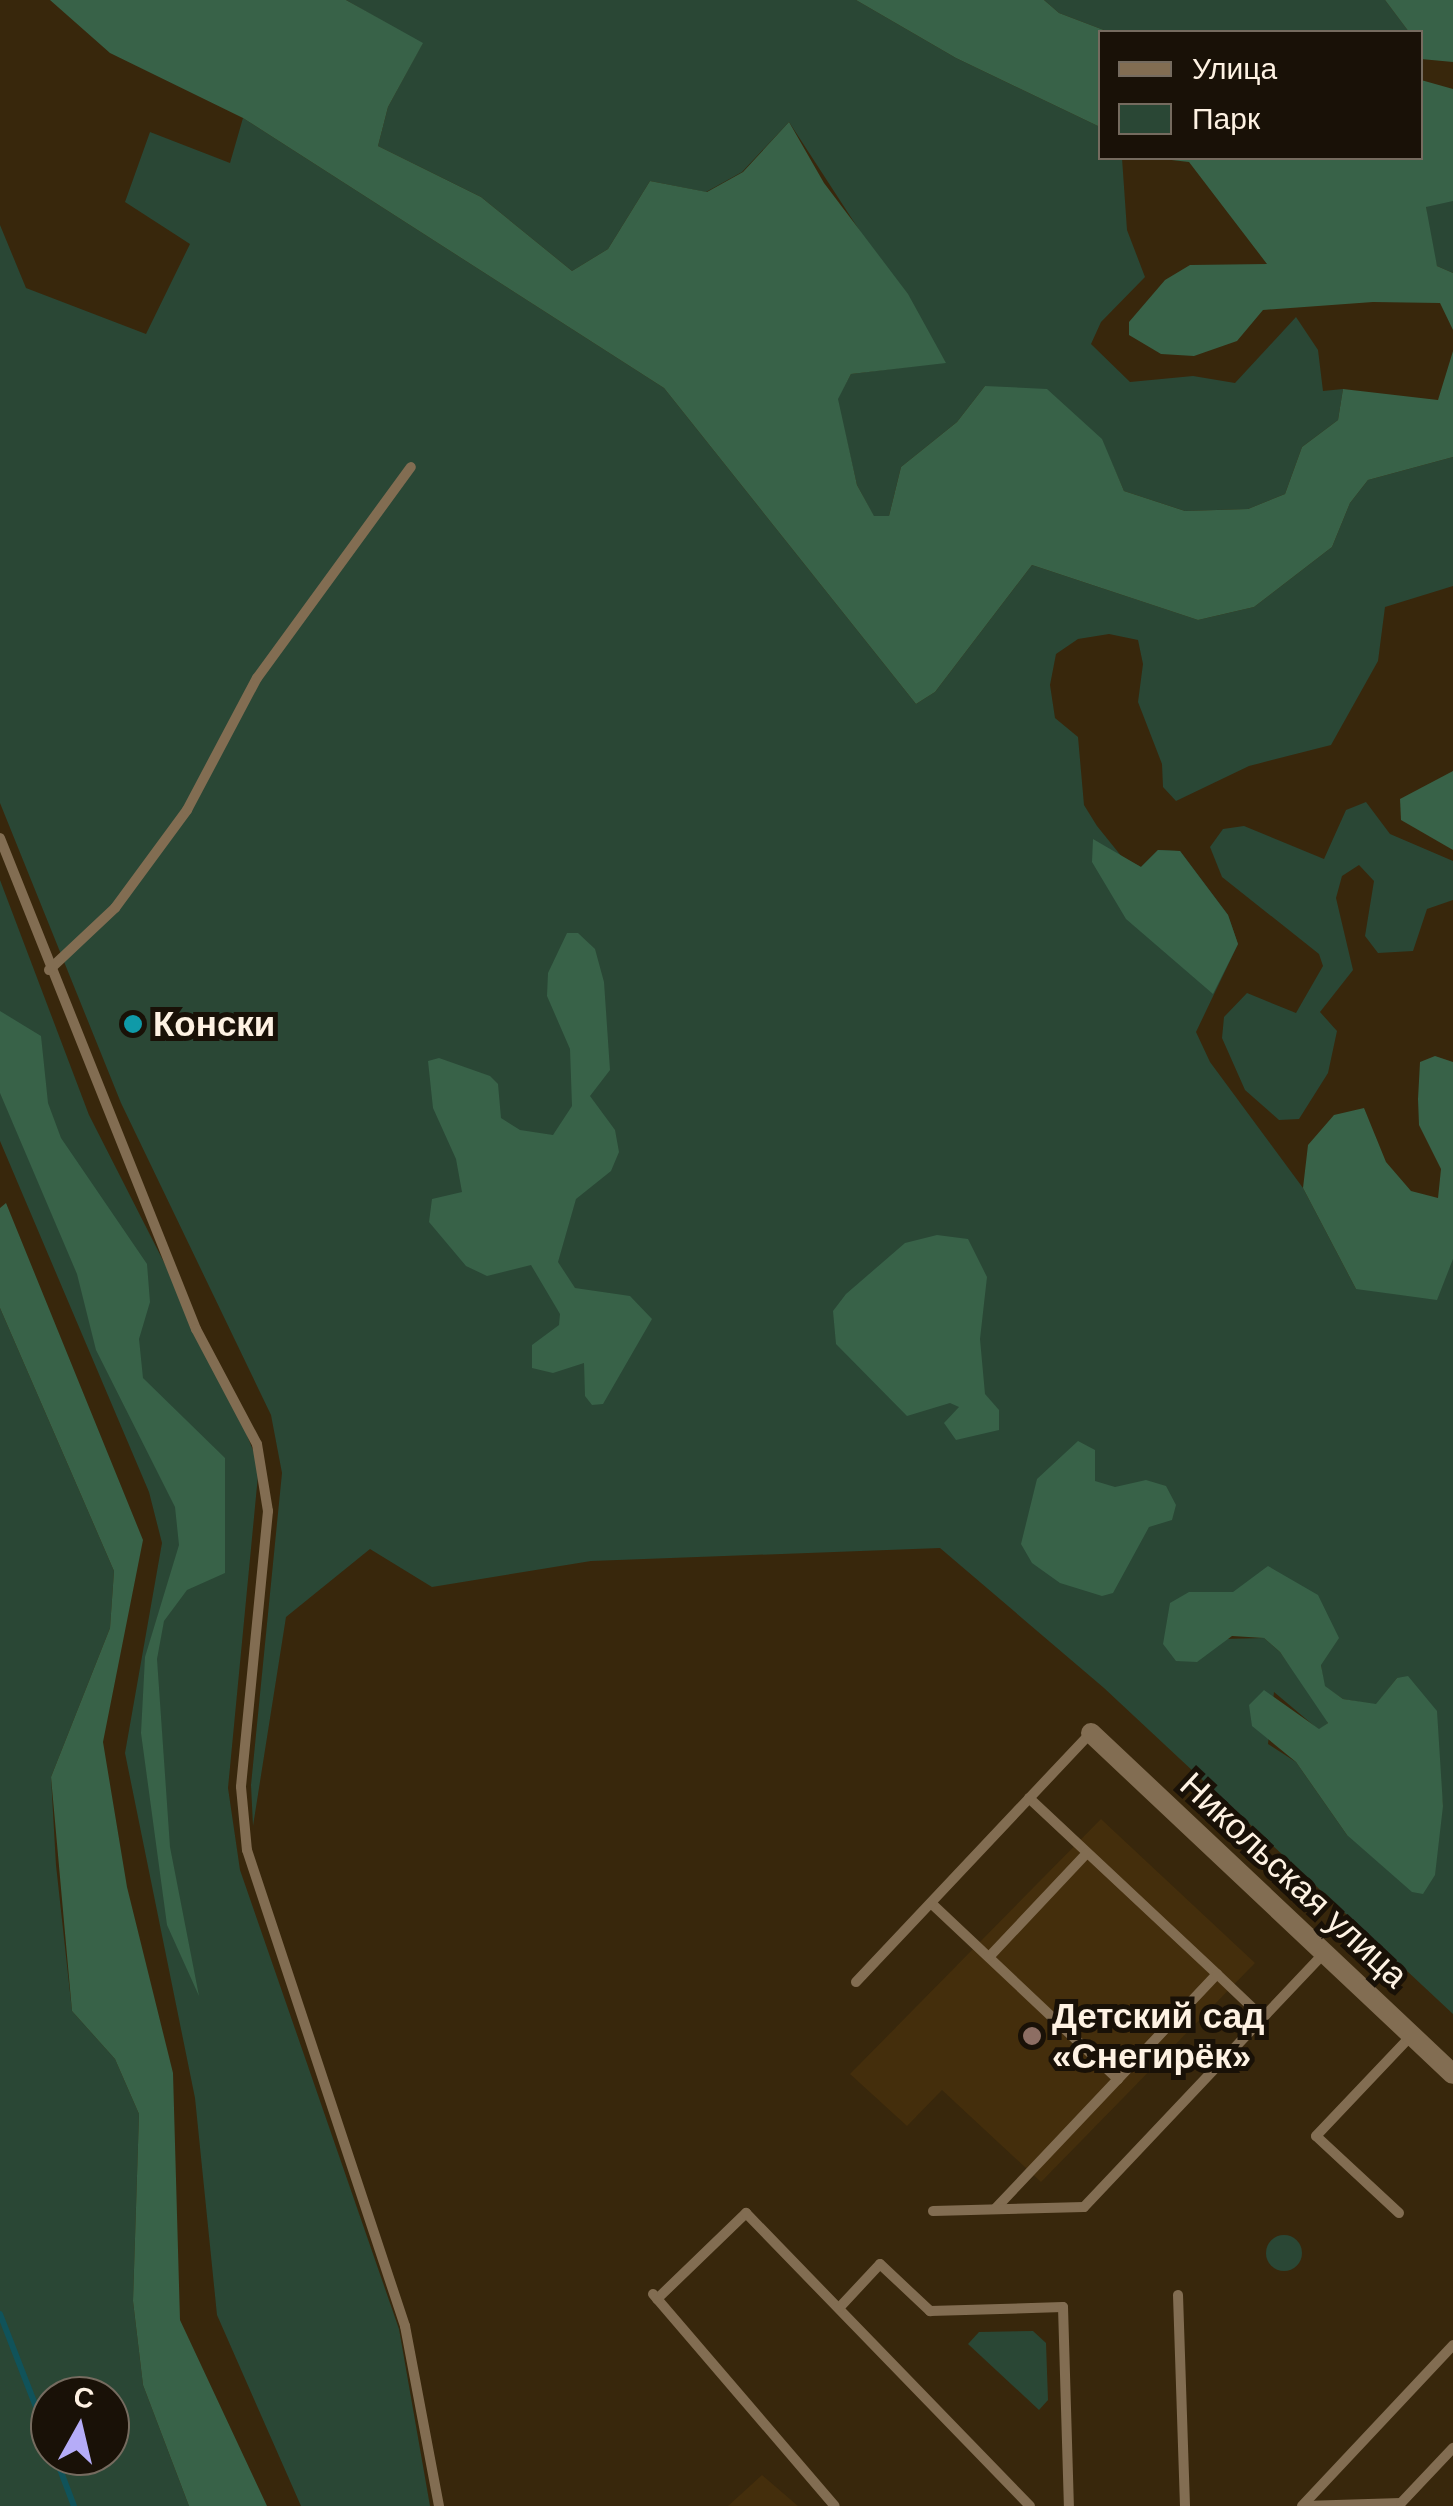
<!DOCTYPE html>
<meta charset="utf-8">
<style>
body{margin:0}
#map{position:relative;width:1453px;height:2506px;overflow:hidden;background:#38270c;font-family:Helvetica,sans-serif}
div>[style]{position:absolute}
.built>*{inset:0;background:#442e0c}
.green>*{inset:0;background:#2a4735}
.round{border-radius:50%}
.forest>*{inset:0;background:#386248}
.stream>*{height:6px;margin:-3px;padding:0 3px;transform-origin:3px;border-radius:3px;background:#10535a}
.service>*{height:10px;margin:-5px;padding:0 5px;transform-origin:5px;border-radius:5px;background:#826d52}
.minor>*{height:20px;margin:-10px;padding:0 10px;transform-origin:10px;border-radius:10px;background:#826d52}
.dots>*{width:28px;height:28px;translate:-50% -50%;box-sizing:border-box;border:5px solid #191107;border-radius:50%}
span{translate:-50% -50%;white-space:nowrap;text-align:center;line-height:1.15;-webkit-text-stroke:10px #191107;paint-order:stroke}
.poi-label{font-size:35px;color:#fef2e3;font-weight:700}
.left{translate:0 -50%;text-align:left}
.street-label{font-size:35px;color:#fef2e3}
.legend{position:absolute;left:1098px;top:30px;width:325px;height:130px;box-sizing:border-box;background:#191107;border:2px solid #756b5f;margin:0;padding:12px 18px;list-style:none;font-size:30px;color:#fef2e3}
.legend li{display:flex;align-items:center;gap:20px;height:50px}
.legend b{width:50px;border:2px solid #756b5f}
.north{position:absolute;left:30px;top:2376px;width:100px;height:100px;box-sizing:border-box;background:#191107;border:2px solid #756b5f;border-radius:50%;rotate:8deg;font-size:28px;font-weight:700;line-height:40px;text-align:center;color:#fef2e3}
.north::after{content:'';display:block;margin:auto;width:35px;height:45px;background:#b5acf8;clip-path:polygon(50% 0,100% 100%,50% 72%,0 100%)}
</style>
<div id="map">
<div class="built">
<i style="clip-path:polygon(1101px 1819px,1255px 1963px,1041px 2182px,942px 2090px,907px 2126px,850px 2074px)"></i>
<i style="clip-path:polygon(762px 2475px,798px 2506px,728px 2506px)"></i>
</div>
<div class="green">
<i style="clip-path:polygon(346px 0,856px 0,956px 58px,1100px 127px,1100px 158px,1122px 158px,1127px 230px,1145px 277px,1101px 322px,1091px 344px,1130px 382px,1193px 376px,1235px 383px,1296px 317px,1318px 350px,1323px 391px,1343px 389px,1338px 420px,1302px 447px,1285px 494px,1248px 509px,1185px 511px,1124px 491px,1101px 439px,985px 386px,957px 422px,901px 467px,889px 516px,874px 517px,857px 485px,837px 399px,851px 374px,945px 362px,789px 122px,742px 172px,706px 192px,650px 181px,608px 249px,572px 271px,481px 197px,378px 146px,388px 107px,422px 44px)"></i>
<i style="clip-path:polygon(1044px 0,1385px 0,1409px 32px,1109px 32px,1059px 13px)"></i>
<i style="clip-path:polygon(evenodd,243px 118px,664px 388px,916px 704px,935px 692px,1032px 565px,1198px 620px,1254px 607px,1332px 547px,1350px 503px,1368px 480px,1453px 457px,1453px 586px,1385px 607px,1378px 661px,1331px 745px,1249px 766px,1176px 801px,1163px 787px,1162px 764px,1138px 702px,1143px 664px,1138px 640px,1109px 634px,1078px 639px,1056px 654px,1050px 685px,1055px 718px,1078px 737px,1084px 805px,1097px 826px,1122px 857px,1141px 867px,1158px 850px,1180px 851px,1228px 915px,1238px 944px,1196px 1032px,1210px 1062px,1303px 1188px,1356px 1289px,1453px 1259px,1453px 2014px,1104px 1688px,940px 1548px,591px 1561px,432px 1587px,370px 1549px,286px 1617px,253px 1826px,251px 1785px,282px 1473px,271px 1415px,121px 1103px,0 803px,0 225px,26px 288px,146px 334px,190px 244px,125px 202px,150px 132px,230px 163px,243px 118px,1189px 1592px,1233px 1593px,1321px 1665px,1324px 1686px,1343px 1699px,1376px 1705px,1397px 1678px,1438px 1766px,1443px 1806px,1347px 1835px,1296px 1762px,1268px 1744px,1274px 1692px,1319px 1730px,1328px 1723px,1325px 1714px,1280px 1652px,1264px 1638px,1221px 1639px,1189px 1592px)"></i>
<i style="clip-path:polygon(1448px 197px,1453px 201px,1453px 273px,1437px 266px,1427px 238px,1426px 206px)"></i>
<i style="clip-path:polygon(1366px 802px,1390px 834px,1453px 861px,1453px 900px,1427px 909px,1413px 951px,1378px 953px,1365px 936px,1374px 881px,1359px 865px,1342px 876px,1336px 898px,1353px 970px,1320px 1012px,1337px 1031px,1328px 1073px,1299px 1119px,1279px 1120px,1245px 1090px,1222px 1038px,1224px 1017px,1247px 993px,1296px 1013px,1323px 966px,1319px 954px,1222px 877px,1210px 847px,1223px 829px,1244px 826px,1324px 859px,1346px 810px)"></i>
<i style="clip-path:polygon(0 880px,89px 1115px,227px 1386px,259px 1465px,228px 1788px,240px 1870px,399px 2329px,430px 2506px,301px 2506px,217px 2315px,195px 2098px,125px 1753px,162px 1543px,149px 1492px,0 1141px)"></i>
<i style="clip-path:polygon(evenodd,0 1308px,114px 1571px,110px 1628px,51px 1777px,56px 1865px,72px 2011px,115px 2059px,139px 2114px,133px 2301px,143px 2385px,189px 2506px,0 2506px,0 1308px,50px 2396px,110px 2396px,110px 2456px,50px 2456px,50px 2396px)"></i>
<i class="round" style="left:1266px;top:2235px;width:36px;height:36px"></i>
<i style="clip-path:polygon(1033px 2331px,1046px 2343px,1048px 2400px,1039px 2410px,968px 2344px,979px 2332px)"></i>
</div>
<div class="forest">
<i style="clip-path:polygon(50px 0,346px 0,423px 43px,388px 107px,378px 146px,481px 197px,572px 271px,608px 249px,650px 181px,707px 192px,743px 172px,789px 122px,824px 183px,908px 294px,946px 363px,851px 374px,838px 399px,857px 485px,874px 516px,889px 516px,901px 467px,957px 422px,985px 386px,1047px 389px,1102px 439px,1124px 491px,1185px 511px,1248px 509px,1285px 494px,1302px 447px,1338px 420px,1343px 389px,1438px 400px,1453px 351px,1453px 457px,1368px 480px,1350px 503px,1332px 547px,1254px 607px,1198px 620px,1032px 565px,935px 692px,916px 704px,664px 388px,243px 118px,110px 53px)"></i>
<i style="clip-path:polygon(856px 0,1044px 0,1059px 13px,1109px 32px,1100px 32px,1100px 127px,956px 58px)"></i>
<i style="clip-path:polygon(1385px 0,1453px 0,1453px 62px,1421px 59px,1420px 32px,1409px 32px)"></i>
<i style="clip-path:polygon(1421px 80px,1453px 89px,1453px 201px,1426px 207px,1437px 266px,1453px 273px,1453px 330px,1440px 303px,1373px 302px,1263px 310px,1237px 341px,1194px 356px,1161px 354px,1129px 335px,1129px 322px,1165px 280px,1190px 265px,1267px 264px,1189px 162px,1154px 158px,1420px 158px)"></i>
<i style="clip-path:polygon(1453px 771px,1453px 850px,1401px 820px,1400px 799px)"></i>
<i style="clip-path:polygon(1093px 839px,1141px 867px,1158px 850px,1180px 851px,1228px 915px,1238px 944px,1213px 994px,1126px 919px,1092px 862px)"></i>
<i style="clip-path:polygon(567px 933px,578px 933px,595px 949px,604px 982px,610px 1070px,590px 1096px,615px 1130px,619px 1152px,611px 1171px,576px 1199px,558px 1262px,575px 1288px,630px 1296px,652px 1319px,603px 1404px,592px 1405px,585px 1396px,584px 1363px,553px 1373px,532px 1368px,532px 1345px,559px 1325px,560px 1314px,531px 1265px,487px 1276px,466px 1266px,429px 1222px,432px 1199px,462px 1192px,456px 1159px,433px 1108px,428px 1061px,439px 1058px,490px 1076px,498px 1084px,501px 1118px,520px 1130px,553px 1135px,572px 1106px,570px 1049px,547px 996px,548px 973px)"></i>
<i style="clip-path:polygon(0 1011px,41px 1036px,48px 1103px,61px 1138px,147px 1264px,150px 1302px,139px 1339px,143px 1378px,225px 1458px,225px 1573px,187px 1590px,164px 1621px,157px 1659px,170px 1847px,199px 1996px,167px 1925px,141px 1733px,145px 1657px,179px 1545px,175px 1507px,96px 1350px,77px 1274px,0 1093px)"></i>
<i style="clip-path:polygon(1435px 1056px,1453px 1062px,1453px 1259px,1437px 1300px,1356px 1289px,1303px 1188px,1308px 1145px,1334px 1115px,1364px 1108px,1386px 1162px,1411px 1191px,1438px 1198px,1441px 1169px,1419px 1125px,1418px 1099px,1420px 1062px)"></i>
<i style="clip-path:polygon(6px 1203px,143px 1540px,103px 1742px,127px 1887px,173px 2073px,180px 2320px,267px 2506px,189px 2506px,143px 2385px,133px 2301px,139px 2114px,115px 2059px,72px 2011px,51px 1777px,110px 1628px,114px 1571px,0 1308px,0 1208px)"></i>
<i style="clip-path:polygon(937px 1235px,968px 1239px,987px 1277px,980px 1339px,985px 1394px,999px 1410px,999px 1430px,956px 1440px,944px 1423px,959px 1407px,950px 1403px,907px 1416px,836px 1344px,833px 1311px,846px 1294px,905px 1243px)"></i>
<i style="clip-path:polygon(1078px 1441px,1095px 1450px,1095px 1481px,1115px 1487px,1146px 1480px,1166px 1486px,1176px 1505px,1172px 1520px,1149px 1527px,1113px 1593px,1102px 1596px,1060px 1583px,1032px 1563px,1021px 1544px,1037px 1479px)"></i>
<i style="clip-path:polygon(1268px 1566px,1318px 1595px,1339px 1638px,1321px 1665px,1325px 1686px,1343px 1699px,1376px 1704px,1397px 1678px,1408px 1676px,1437px 1711px,1443px 1806px,1435px 1875px,1423px 1894px,1412px 1892px,1347px 1835px,1296px 1762px,1252px 1726px,1249px 1705px,1264px 1690px,1319px 1729px,1328px 1723px,1280px 1652px,1264px 1638px,1232px 1636px,1197px 1662px,1176px 1661px,1163px 1644px,1170px 1603px,1189px 1592px,1233px 1592px)"></i>
</div>
<div class="stream">
<i style="left:0;top:2314px;width:138px;rotate:68.8deg"></i>
<i style="left:55px;top:2456px;width:53px;rotate:69.2deg"></i>
</div>
<div class="service">
<i style="left:0;top:838px;width:529px;rotate:68.24deg"></i>
<i style="left:196px;top:1329px;width:130px;rotate:62.1deg"></i>
<i style="left:257px;top:1444px;width:68px;rotate:80.7deg"></i>
<i style="left:268px;top:1511px;width:277px;rotate:95.6deg"></i>
<i style="left:241px;top:1787px;width:63px;rotate:84.6deg"></i>
<i style="left:247px;top:1850px;width:502px;rotate:71.64deg"></i>
<i style="left:405px;top:2326px;width:183px;rotate:79.3deg"></i>
<i style="left:49px;top:970px;width:91px;rotate:-43.2deg"></i>
<i style="left:115px;top:908px;width:122px;rotate:-53.7deg"></i>
<i style="left:187px;top:810px;width:149px;rotate:-62.1deg"></i>
<i style="left:257px;top:678px;width:261px;rotate:-53.9deg"></i>
<i style="left:1029px;top:1798px;width:258px;rotate:43.1deg"></i>
<i style="left:931px;top:1903px;width:257px;rotate:43.3deg"></i>
<i style="left:1118px;top:2079px;width:144px;rotate:-46.7deg"></i>
<i style="left:1217px;top:1974px;width:64px;rotate:43.7deg"></i>
<i style="left:989px;top:1957px;width:143px;rotate:-46.7deg"></i>
<i style="left:856px;top:1982px;width:342px;rotate:-46.7deg"></i>
<i style="left:995px;top:2209px;width:179px;rotate:-46.6deg"></i>
<i style="left:933px;top:2211px;width:151px;rotate:-1.5deg"></i>
<i style="left:1084px;top:2207px;width:351px;rotate:-46.6deg"></i>
<i style="left:1399px;top:2213px;width:113px;rotate:-137.1deg"></i>
<i style="left:1316px;top:2136px;width:138px;rotate:-46.5deg"></i>
<i style="left:653px;top:2294px;width:279px;rotate:49.4deg"></i>
<i style="left:1178px;top:2295px;width:211px;rotate:88.1deg"></i>
<i style="left:657px;top:2299px;width:124px;rotate:-44deg"></i>
<i style="left:746px;top:2213px;width:408px;rotate:45.9deg"></i>
<i style="left:839px;top:2308px;width:60px;rotate:-47deg"></i>
<i style="left:880px;top:2264px;width:69px;rotate:43.2deg"></i>
<i style="left:930px;top:2311px;width:133px;rotate:-1.7deg"></i>
<i style="left:1063px;top:2307px;width:199px;rotate:88.3deg"></i>
<i style="left:1302px;top:2506px;width:221px;rotate:-46.8deg"></i>
<i style="left:1304px;top:2506px;width:97px;rotate:-1.8deg"></i>
<i style="left:1401px;top:2503px;width:76px;rotate:-46.6deg"></i>
</div>
<div class="minor">
<i style="left:1091px;top:1733px;width:497px;rotate:43.3deg"></i>
</div>
<div class="dots">
<i style="left:133px;top:1024px;background:#0f9aa8"></i>
<i style="left:1032px;top:2036px;background:#8d6e63"></i>
</div>
<div class="poi-label">
<span class="left" style="left:153px;top:1024px">Конски</span>
<span class="left" style="left:1052px;top:2036px">Детский сад<br>«Снегирёк»</span>
</div>
<div class="street-label">
<span style="left:1294px;top:1880px;rotate:43deg">Никольская улица</span>
</div>
<ul class="legend">
<li><b style="height:12px;background:#826d52"></b>Улица</li>
<li><b style="height:28px;background:#2a4735"></b>Парк</li>
</ul>
<div class="north">С</div>
</div>
